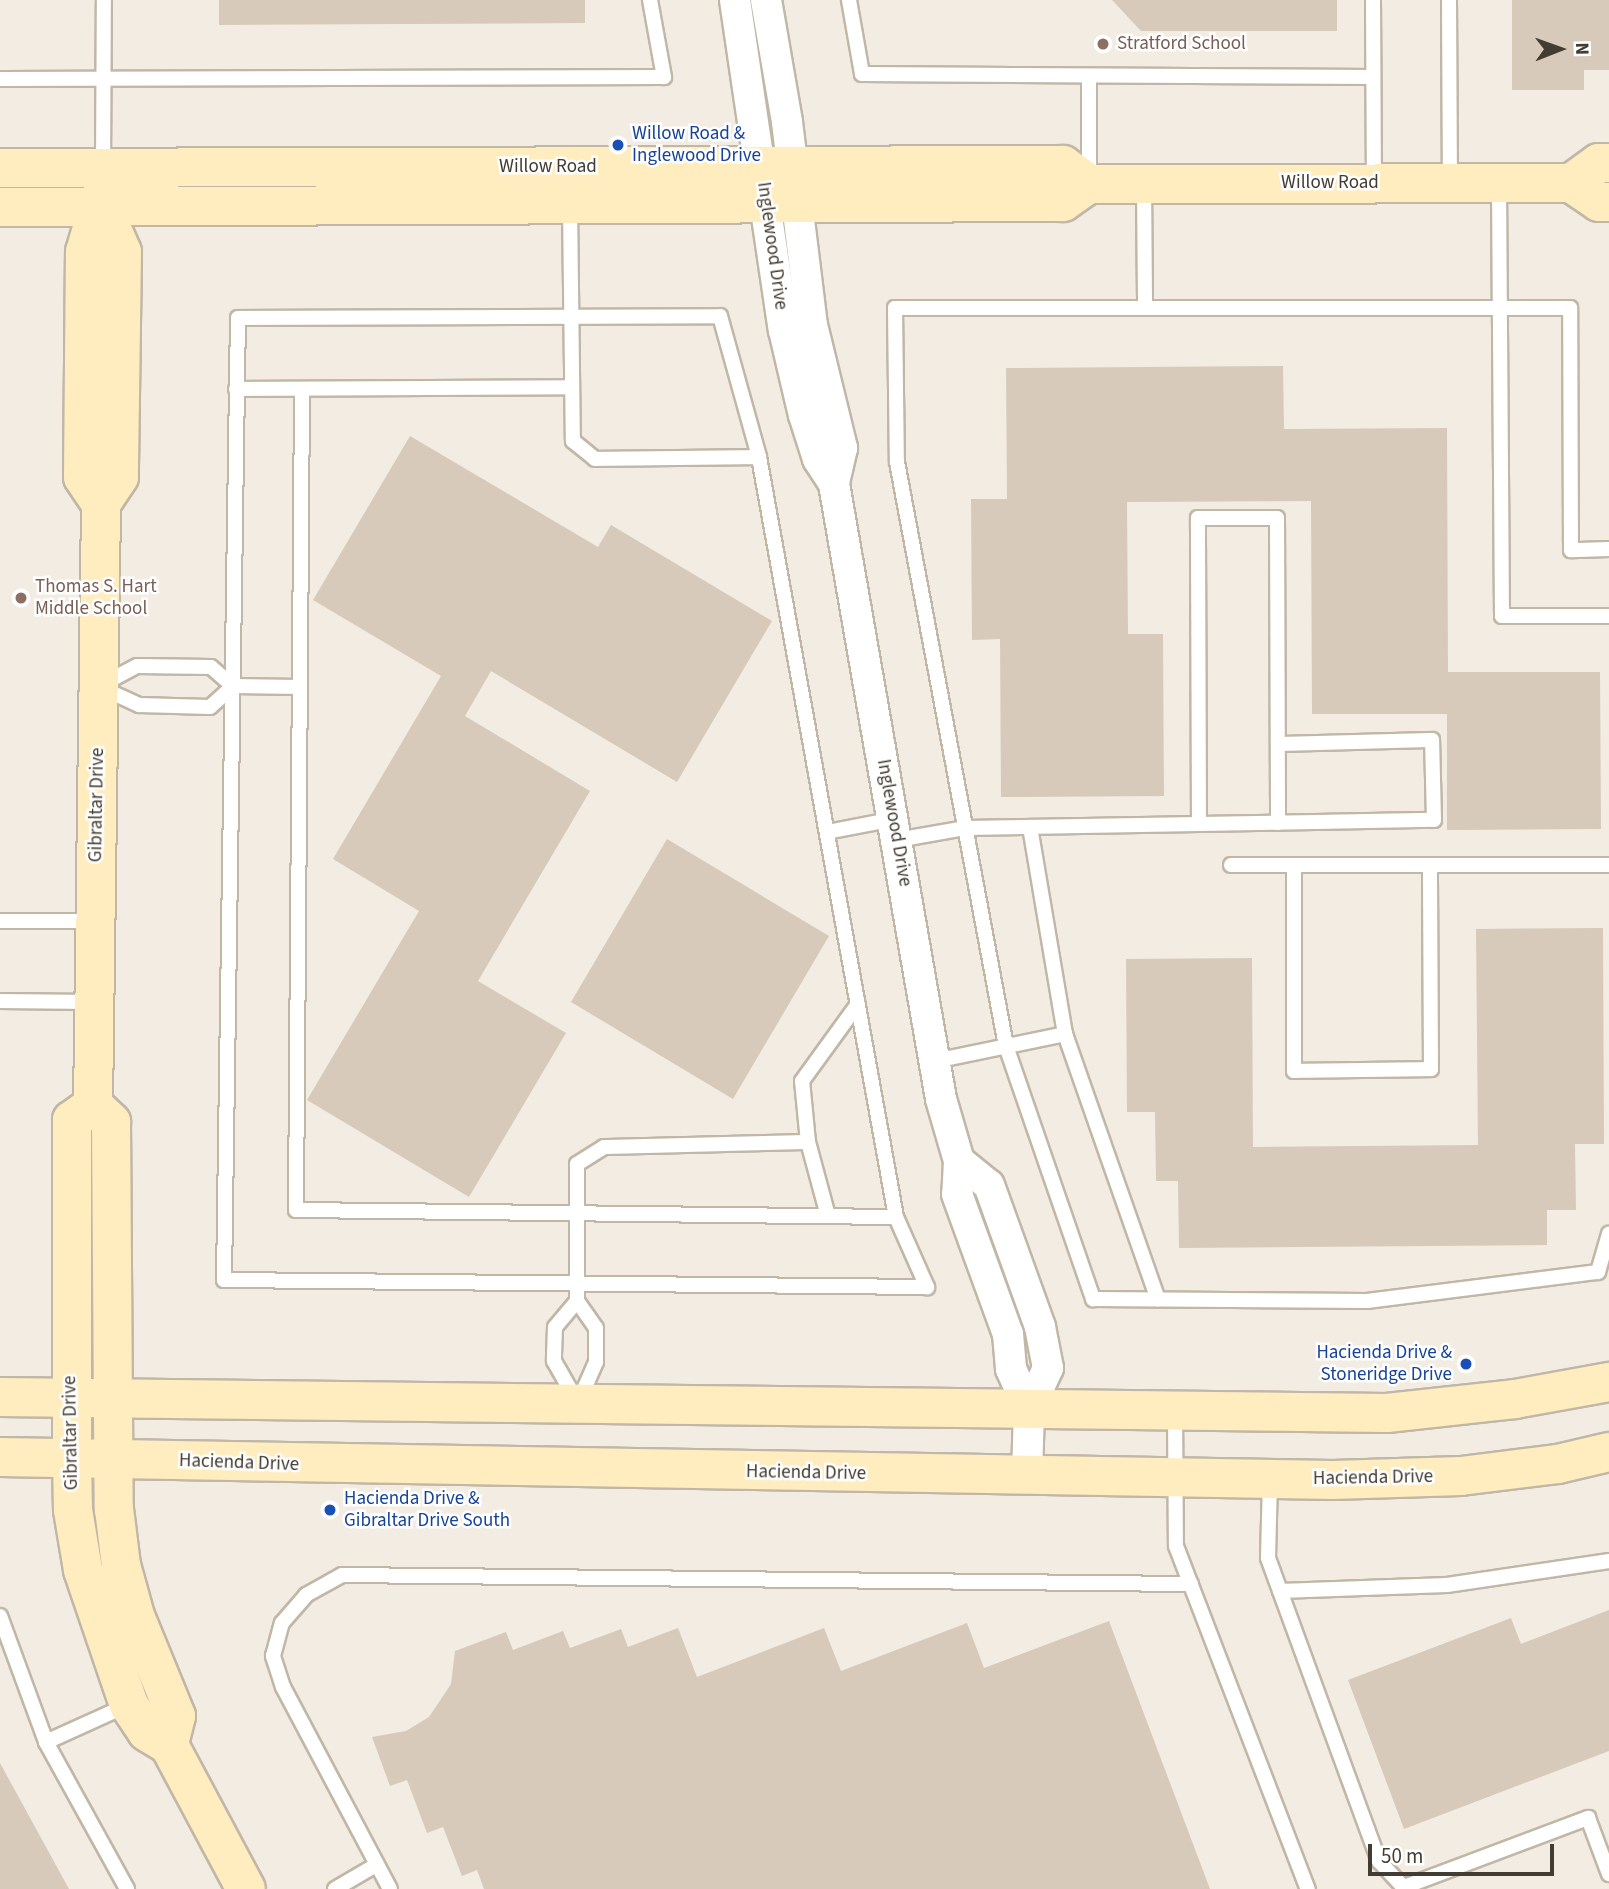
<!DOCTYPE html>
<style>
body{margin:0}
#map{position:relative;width:1609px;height:1889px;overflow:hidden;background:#f2ece2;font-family:"Source Sans 3",sans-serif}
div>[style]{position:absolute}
.building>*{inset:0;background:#d7caba}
.roads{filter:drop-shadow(2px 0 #c0b7a7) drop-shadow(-2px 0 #c0b7a7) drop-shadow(0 2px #c0b7a7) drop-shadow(0 -2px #c0b7a7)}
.lane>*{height:14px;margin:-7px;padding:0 7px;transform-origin:7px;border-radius:7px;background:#fff}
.street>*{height:30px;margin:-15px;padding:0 15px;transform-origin:15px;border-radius:15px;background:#fff}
.secondary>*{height:38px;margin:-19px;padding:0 19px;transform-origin:19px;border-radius:19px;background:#ffedbf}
.dots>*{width:19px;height:19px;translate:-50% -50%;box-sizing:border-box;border:4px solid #fff;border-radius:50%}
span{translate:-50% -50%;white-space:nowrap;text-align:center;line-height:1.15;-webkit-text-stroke:5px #fff;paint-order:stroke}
.education-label{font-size:19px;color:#785e54}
.left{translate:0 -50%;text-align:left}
.transit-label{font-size:19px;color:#164399}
.right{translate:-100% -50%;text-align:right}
.street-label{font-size:19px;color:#433c32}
.north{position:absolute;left:1525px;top:14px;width:70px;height:70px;-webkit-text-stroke:5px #fff;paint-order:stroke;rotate:89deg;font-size:19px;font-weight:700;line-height:28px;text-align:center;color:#433c32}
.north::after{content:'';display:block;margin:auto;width:24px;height:32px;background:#433c32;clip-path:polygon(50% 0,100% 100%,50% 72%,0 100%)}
.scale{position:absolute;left:1368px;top:1844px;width:186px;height:32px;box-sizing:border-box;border:4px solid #433c32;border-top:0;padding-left:9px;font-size:21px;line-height:24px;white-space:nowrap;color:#433c32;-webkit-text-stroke:5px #fff;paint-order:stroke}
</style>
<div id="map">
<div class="building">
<i style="clip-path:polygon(219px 0,585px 0,585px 23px,219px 25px)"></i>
<i style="clip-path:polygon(1112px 0,1337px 0,1337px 31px,1141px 31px)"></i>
<i style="clip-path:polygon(1512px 0,1609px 0,1609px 70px,1584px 70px,1584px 90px,1512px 90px)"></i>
<i style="clip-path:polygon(1283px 366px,1284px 429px,1447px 428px,1448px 672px,1600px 672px,1601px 829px,1447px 830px,1447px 714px,1312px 714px,1311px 501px,1127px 502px,1128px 634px,1163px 634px,1164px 796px,1001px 797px,1000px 639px,972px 640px,971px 499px,1007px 499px,1006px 368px)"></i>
<i style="clip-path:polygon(410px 436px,598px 547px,611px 525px,772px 621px,677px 782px,491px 671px,465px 716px,590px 791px,478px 981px,566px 1033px,469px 1197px,307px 1100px,419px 911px,333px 859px,441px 676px,313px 600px)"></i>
<i style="clip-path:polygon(667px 839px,829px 936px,733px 1099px,571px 1002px)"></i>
<i style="clip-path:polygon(1603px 928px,1604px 1144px,1575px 1144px,1576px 1210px,1547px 1210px,1547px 1245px,1179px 1248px,1178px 1181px,1156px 1181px,1155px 1112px,1127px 1112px,1126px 959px,1252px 958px,1253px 1147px,1478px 1145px,1476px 929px)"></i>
<i style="clip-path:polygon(1609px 1610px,1609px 1751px,1404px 1829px,1348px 1680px,1511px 1618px,1521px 1644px)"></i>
<i style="clip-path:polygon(1109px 1621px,1210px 1889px,484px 1889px,477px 1870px,462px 1876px,443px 1827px,427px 1833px,407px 1780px,390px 1786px,372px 1737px,406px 1731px,429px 1717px,451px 1684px,455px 1651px,506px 1632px,513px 1650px,563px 1631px,570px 1648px,621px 1629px,628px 1647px,678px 1628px,697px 1677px,824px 1628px,841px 1671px,967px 1623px,984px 1668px)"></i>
<i style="clip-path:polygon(0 1763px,69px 1889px,0 1889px)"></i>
</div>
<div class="roads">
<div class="lane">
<i style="left:849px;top:0;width:75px;rotate:80deg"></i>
<i style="left:862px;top:74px;width:511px;rotate:0.34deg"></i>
<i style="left:1373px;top:0;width:182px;rotate:89.7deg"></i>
<i style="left:1449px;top:0;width:182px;rotate:89.7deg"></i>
<i style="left:1089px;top:76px;width:103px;rotate:90deg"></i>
<i style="left:0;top:79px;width:664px;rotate:-0.17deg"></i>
<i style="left:664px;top:77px;width:78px;rotate:-100.3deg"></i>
<i style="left:103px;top:167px;width:167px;rotate:-89.7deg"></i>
<i style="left:1144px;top:185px;width:123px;rotate:89.5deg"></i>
<i style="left:1499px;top:185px;width:431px;rotate:89.6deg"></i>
<i style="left:1502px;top:616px;width:107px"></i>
<i style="left:570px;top:206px;width:235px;rotate:89.3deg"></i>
<i style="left:573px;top:441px;width:28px;rotate:39deg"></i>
<i style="left:595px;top:459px;width:164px;rotate:-0.7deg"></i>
<i style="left:720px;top:316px;width:146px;rotate:74.5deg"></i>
<i style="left:759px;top:457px;width:772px;rotate:79.78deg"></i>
<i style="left:896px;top:1217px;width:77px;rotate:66.1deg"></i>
<i style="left:927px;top:1287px;width:703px;rotate:-179.43deg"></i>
<i style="left:224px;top:1280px;width:962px;rotate:-89.17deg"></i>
<i style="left:238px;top:318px;width:482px;rotate:-0.2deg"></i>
<i style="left:236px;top:389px;width:336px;rotate:-0.3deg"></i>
<i style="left:302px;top:389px;width:821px;rotate:90.42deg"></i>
<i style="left:296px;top:1210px;width:600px;rotate:0.67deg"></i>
<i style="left:1609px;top:549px;width:38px;rotate:178deg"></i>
<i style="left:1571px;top:550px;width:242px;rotate:-90.2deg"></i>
<i style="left:1570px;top:308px;width:675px;rotate:180deg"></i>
<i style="left:895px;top:308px;width:154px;rotate:89.3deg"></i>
<i style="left:897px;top:462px;width:594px;rotate:79.43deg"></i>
<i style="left:1006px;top:1046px;width:268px;rotate:71deg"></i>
<i style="left:1093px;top:1299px;width:274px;rotate:0.4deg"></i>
<i style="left:1367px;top:1301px;width:233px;rotate:-7.2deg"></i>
<i style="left:1598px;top:1272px;width:40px;rotate:-74deg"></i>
<i style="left:103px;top:684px;width:38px;rotate:-28deg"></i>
<i style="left:137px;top:666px;width:74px;rotate:0.8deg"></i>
<i style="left:211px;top:667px;width:29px;rotate:41deg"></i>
<i style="left:233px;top:686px;width:67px;rotate:0.9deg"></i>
<i style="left:102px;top:688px;width:41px;rotate:24.7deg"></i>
<i style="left:139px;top:705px;width:71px;rotate:1.6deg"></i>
<i style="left:210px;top:707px;width:31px;rotate:-42deg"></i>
<i style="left:1199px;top:824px;width:306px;rotate:-90.2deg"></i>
<i style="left:1198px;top:518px;width:79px"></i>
<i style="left:1277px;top:518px;width:305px;rotate:89.8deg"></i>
<i style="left:1030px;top:827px;width:210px;rotate:80.4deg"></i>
<i style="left:1065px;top:1034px;width:281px;rotate:70.7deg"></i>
<i style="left:827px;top:832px;width:68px;rotate:-11deg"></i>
<i style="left:897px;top:840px;width:70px;rotate:-9.9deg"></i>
<i style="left:966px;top:828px;width:468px;rotate:-1deg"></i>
<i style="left:1434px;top:820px;width:80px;rotate:-91.4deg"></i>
<i style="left:1432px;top:740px;width:154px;rotate:178.5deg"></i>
<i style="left:1231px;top:865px;width:378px"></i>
<i style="left:1294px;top:865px;width:206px;rotate:90deg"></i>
<i style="left:1294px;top:1071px;width:137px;rotate:-0.8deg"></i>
<i style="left:1431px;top:1069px;width:204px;rotate:-90.3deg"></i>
<i style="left:0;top:921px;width:94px"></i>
<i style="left:0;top:1001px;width:93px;rotate:0.6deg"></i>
<i style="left:935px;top:1061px;width:133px;rotate:-11.7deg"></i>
<i style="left:828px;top:1216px;width:77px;rotate:-105.1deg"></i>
<i style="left:808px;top:1142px;width:61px;rotate:-95.6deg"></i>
<i style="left:802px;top:1081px;width:95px;rotate:-54deg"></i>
<i style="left:577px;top:1301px;width:34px;rotate:130deg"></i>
<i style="left:555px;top:1327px;width:34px;rotate:92deg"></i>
<i style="left:554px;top:1361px;width:48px;rotate:60.3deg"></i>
<i style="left:578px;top:1403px;width:45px;rotate:-66.3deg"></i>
<i style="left:596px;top:1362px;width:34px;rotate:-90deg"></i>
<i style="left:596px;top:1328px;width:33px;rotate:-125deg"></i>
<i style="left:577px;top:1301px;width:137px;rotate:-90deg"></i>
<i style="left:577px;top:1164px;width:32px;rotate:-32deg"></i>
<i style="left:604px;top:1147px;width:204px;rotate:-1.4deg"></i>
<i style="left:1175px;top:1411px;width:135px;rotate:89.6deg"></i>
<i style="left:1176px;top:1546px;width:368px;rotate:69deg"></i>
<i style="left:1270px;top:1481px;width:77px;rotate:91.5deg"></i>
<i style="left:1268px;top:1558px;width:323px;rotate:69.9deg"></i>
<i style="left:1379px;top:1861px;width:38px;rotate:47deg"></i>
<i style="left:1280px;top:1591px;width:167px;rotate:-2.1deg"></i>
<i style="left:1447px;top:1585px;width:164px;rotate:-8.4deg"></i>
<i style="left:0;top:1616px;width:134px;rotate:69.9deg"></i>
<i style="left:46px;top:1742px;width:168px;rotate:61.1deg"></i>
<i style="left:46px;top:1742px;width:90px;rotate:-24.3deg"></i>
<i style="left:1404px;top:1887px;width:197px;rotate:-20.6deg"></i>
<i style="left:1588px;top:1818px;width:60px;rotate:69.4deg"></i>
<i style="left:335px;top:1889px;width:48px;rotate:-30.3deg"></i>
<i style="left:390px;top:1889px;width:229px;rotate:-117.9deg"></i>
<i style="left:283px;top:1687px;width:33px;rotate:-108deg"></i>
<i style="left:273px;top:1656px;width:34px;rotate:-75deg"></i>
<i style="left:282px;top:1623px;width:37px;rotate:-49deg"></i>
<i style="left:306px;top:1595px;width:41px;rotate:-29.1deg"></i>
<i style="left:342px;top:1575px;width:849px;rotate:0.61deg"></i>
</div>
<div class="street">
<i style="left:735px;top:0;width:334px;rotate:81.6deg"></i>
<i style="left:784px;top:330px;width:87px;rotate:76.8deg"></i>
<i style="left:804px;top:415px;width:46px;rotate:72.3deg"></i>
<i style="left:818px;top:459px;width:30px;rotate:57deg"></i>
<i style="left:766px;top:0;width:124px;rotate:80.2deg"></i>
<i style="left:787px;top:122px;width:205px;rotate:83deg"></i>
<i style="left:812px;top:325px;width:127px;rotate:76.3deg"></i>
<i style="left:842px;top:448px;width:37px;rotate:103deg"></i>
<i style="left:834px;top:484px;width:624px;rotate:80.13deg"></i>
<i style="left:941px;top:1099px;width:65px;rotate:73.8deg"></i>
<i style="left:959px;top:1161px;width:33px;rotate:93deg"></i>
<i style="left:957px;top:1194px;width:149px;rotate:70deg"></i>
<i style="left:1008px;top:1334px;width:35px;rotate:85deg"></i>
<i style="left:1011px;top:1369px;width:44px;rotate:65.8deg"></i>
<i style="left:959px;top:1161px;width:38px;rotate:39deg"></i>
<i style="left:989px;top:1185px;width:151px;rotate:70.2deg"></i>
<i style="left:1040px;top:1327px;width:42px;rotate:79deg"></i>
<i style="left:1048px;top:1368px;width:45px;rotate:114.9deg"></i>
<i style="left:1029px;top:1409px;width:68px;rotate:91.7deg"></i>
</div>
<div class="secondary">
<i style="left:0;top:168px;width:1063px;rotate:-0.16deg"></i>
<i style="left:1063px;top:165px;width:32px;rotate:36deg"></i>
<i style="left:1571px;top:183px;width:34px;rotate:-36deg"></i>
<i style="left:1599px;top:163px;width:10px"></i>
<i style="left:102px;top:206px;width:50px;rotate:66.5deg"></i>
<i style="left:122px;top:252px;width:225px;rotate:90.8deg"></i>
<i style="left:119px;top:477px;width:32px;rotate:124deg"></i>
<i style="left:101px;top:504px;width:601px;rotate:90.76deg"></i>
<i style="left:93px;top:1105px;width:25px;rotate:43deg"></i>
<i style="left:111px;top:1122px;width:387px;rotate:89.6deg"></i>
<i style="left:114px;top:1509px;width:56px;rotate:82.9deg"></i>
<i style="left:121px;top:1565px;width:53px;rotate:74.6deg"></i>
<i style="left:135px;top:1616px;width:108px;rotate:67.7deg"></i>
<i style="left:176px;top:1716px;width:30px;rotate:104deg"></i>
<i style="left:0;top:207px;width:1063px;rotate:-0.27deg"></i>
<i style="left:1063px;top:202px;width:32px;rotate:-35deg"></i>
<i style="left:1089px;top:184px;width:482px;rotate:-0.1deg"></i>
<i style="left:1571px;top:183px;width:34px;rotate:34deg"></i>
<i style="left:1599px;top:202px;width:10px"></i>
<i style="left:101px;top:504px;width:32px;rotate:-124deg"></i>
<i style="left:83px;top:477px;width:225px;rotate:-89.5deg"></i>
<i style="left:85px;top:252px;width:60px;rotate:-73.7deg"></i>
<i style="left:93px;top:1105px;width:26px;rotate:144deg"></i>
<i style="left:72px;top:1120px;width:339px;rotate:90deg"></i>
<i style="left:72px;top:1459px;width:51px;rotate:88.9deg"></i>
<i style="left:73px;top:1510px;width:61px;rotate:80.5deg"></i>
<i style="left:83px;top:1570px;width:143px;rotate:71.2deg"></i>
<i style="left:129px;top:1705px;width:32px;rotate:56deg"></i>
<i style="left:147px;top:1732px;width:26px;rotate:31deg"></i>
<i style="left:169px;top:1745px;width:163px;rotate:61.9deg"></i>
<i style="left:0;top:1397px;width:1387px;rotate:0.66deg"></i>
<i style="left:1387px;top:1413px;width:129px;rotate:-6.2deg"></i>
<i style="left:1515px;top:1399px;width:96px;rotate:-10.3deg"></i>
<i style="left:0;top:1457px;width:1333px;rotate:0.99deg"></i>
<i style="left:1333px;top:1480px;width:128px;rotate:-1.8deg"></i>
<i style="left:1461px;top:1476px;width:98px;rotate:-7.1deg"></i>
<i style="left:1558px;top:1464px;width:52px;rotate:-13.2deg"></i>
</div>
</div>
<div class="dots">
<i style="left:1103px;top:44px;background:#8d6e63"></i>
<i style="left:618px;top:145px;background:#1a4fb4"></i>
<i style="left:21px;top:598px;background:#8d6e63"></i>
<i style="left:1466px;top:1364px;background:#1a4fb4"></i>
<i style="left:330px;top:1510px;background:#1a4fb4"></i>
</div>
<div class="education-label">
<span class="left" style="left:1117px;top:44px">Stratford School</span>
<span class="left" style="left:35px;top:598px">Thomas S. Hart<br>Middle School</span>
</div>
<div class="transit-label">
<span class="left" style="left:632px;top:145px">Willow Road &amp;<br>Inglewood Drive</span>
<span class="right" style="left:1452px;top:1364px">Hacienda Drive &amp;<br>Stoneridge Drive</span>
<span class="left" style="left:344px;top:1510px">Hacienda Drive &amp;<br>Gibraltar Drive South</span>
</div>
<div class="street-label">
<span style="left:548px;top:167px">Willow Road</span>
<span style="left:1330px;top:183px">Willow Road</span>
<span style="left:772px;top:246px;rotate:82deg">Inglewood Drive</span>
<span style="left:97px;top:805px;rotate:-89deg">Gibraltar Drive</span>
<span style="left:894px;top:823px;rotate:80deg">Inglewood Drive</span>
<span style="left:71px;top:1433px;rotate:-91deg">Gibraltar Drive</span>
<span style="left:239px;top:1463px;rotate:2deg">Hacienda Drive</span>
<span style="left:806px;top:1473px;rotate:1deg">Hacienda Drive</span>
<span style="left:1373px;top:1478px;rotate:-1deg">Hacienda Drive</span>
</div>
<div class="north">N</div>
<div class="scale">50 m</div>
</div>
